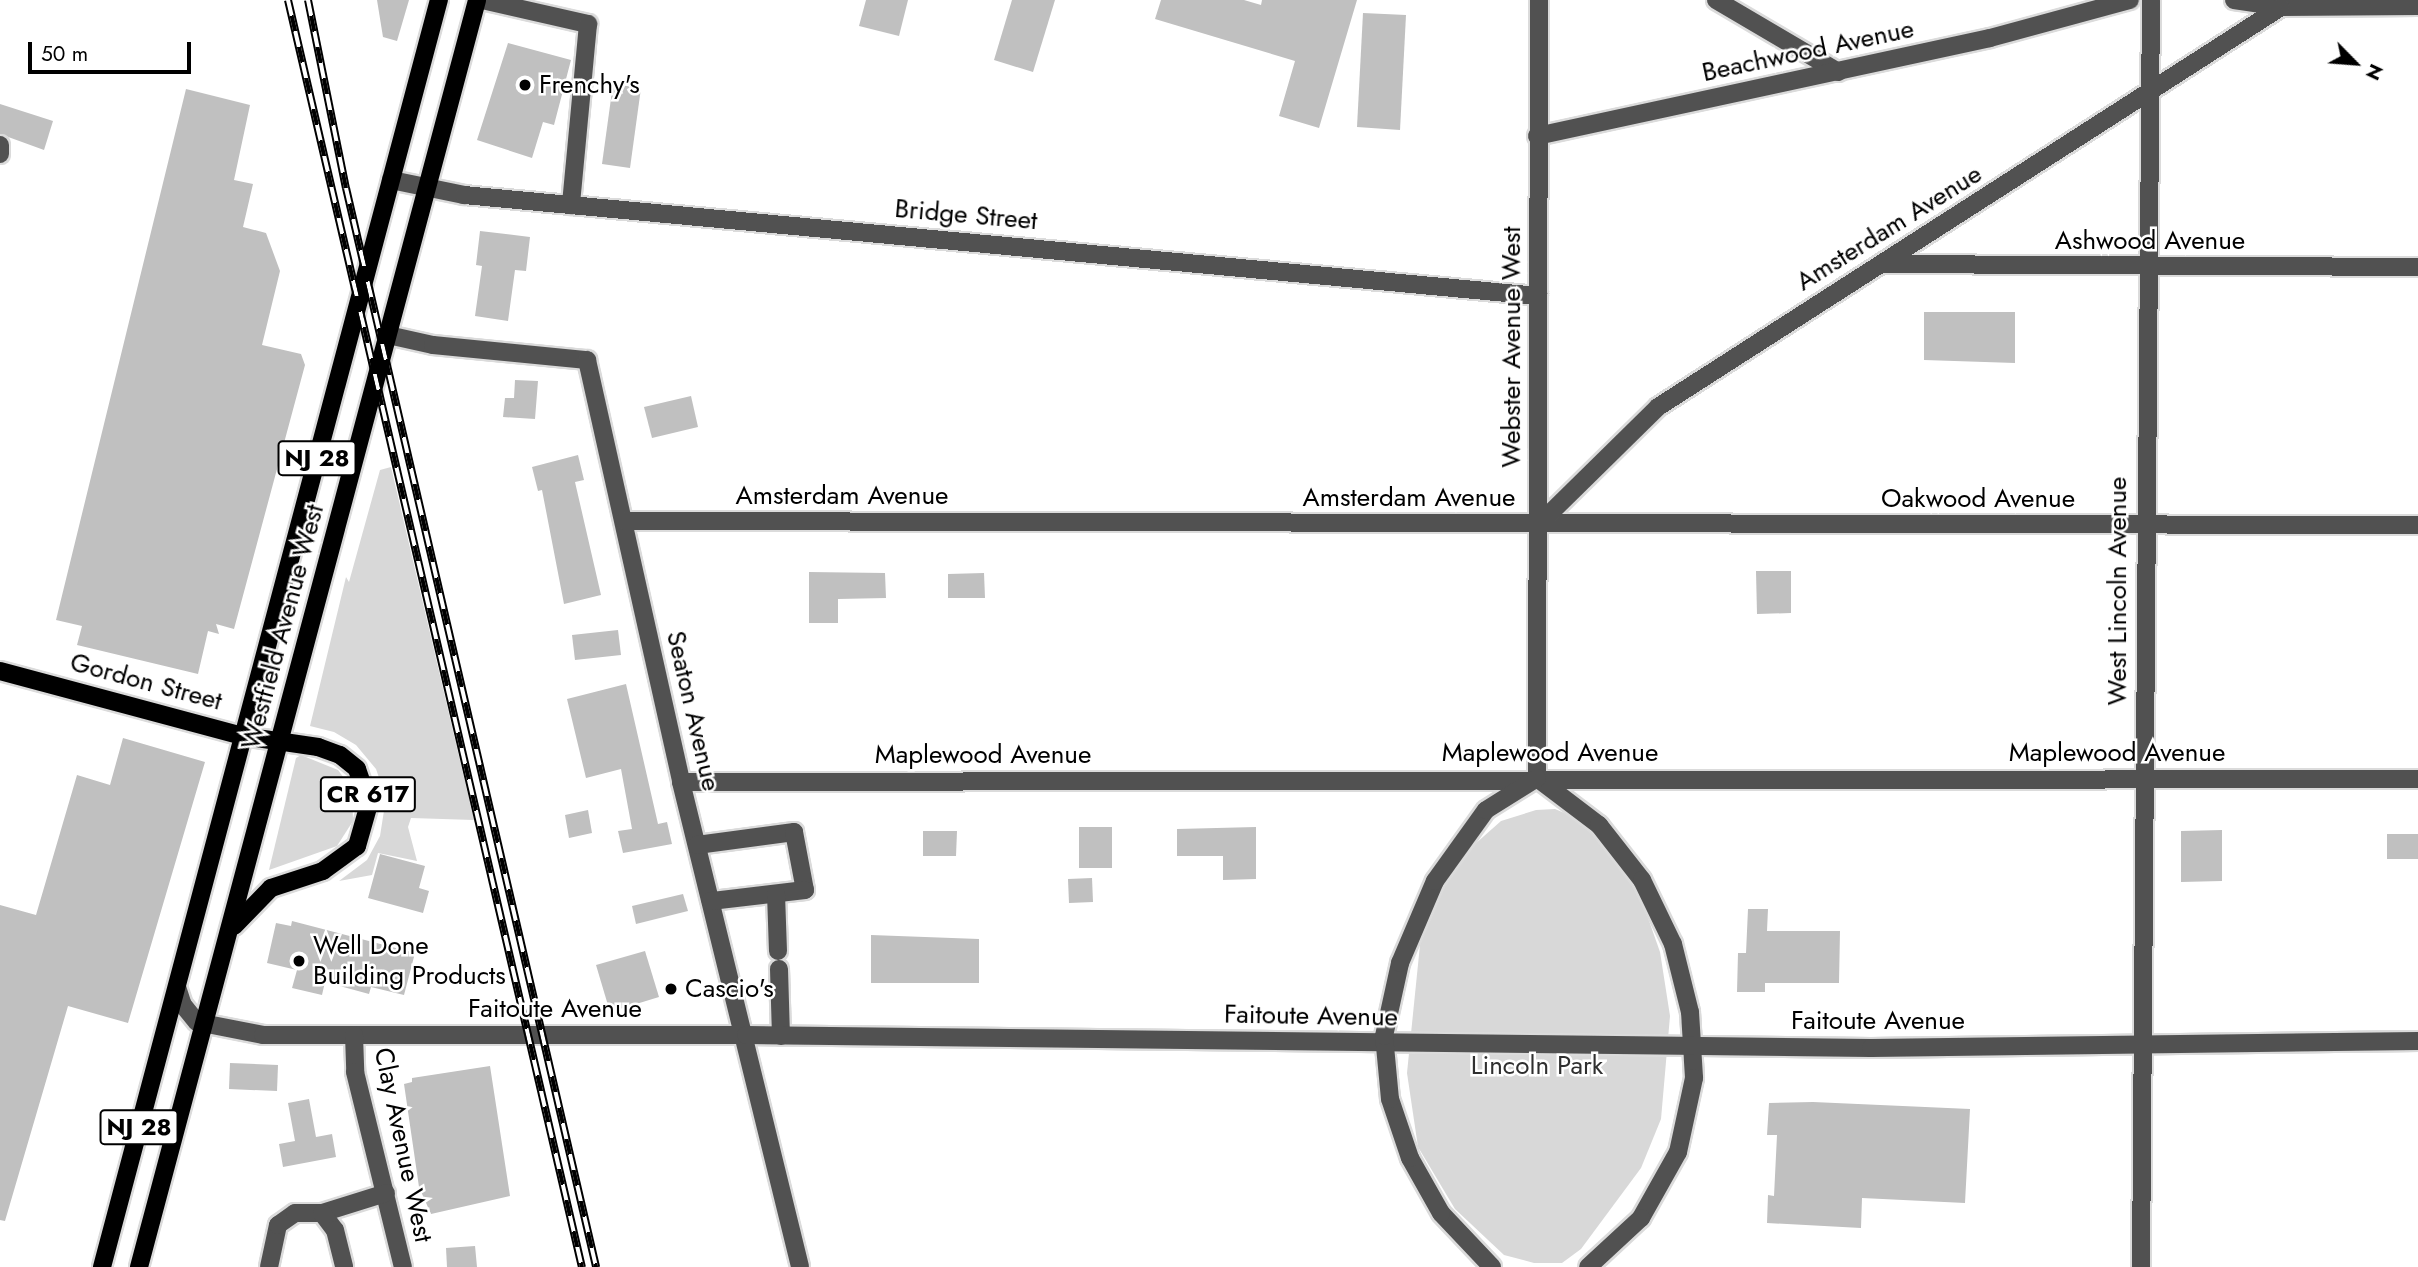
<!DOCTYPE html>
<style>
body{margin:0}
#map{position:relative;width:2418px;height:1267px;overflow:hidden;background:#fff;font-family:Jost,sans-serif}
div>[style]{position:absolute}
.green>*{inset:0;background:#d8d8d8}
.building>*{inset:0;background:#c0c0c0}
.roads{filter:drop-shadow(2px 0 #dbdbdb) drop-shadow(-2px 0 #dbdbdb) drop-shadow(0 2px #dbdbdb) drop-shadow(0 -2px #dbdbdb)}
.minor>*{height:18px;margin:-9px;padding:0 9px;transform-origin:9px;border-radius:9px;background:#515151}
.major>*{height:18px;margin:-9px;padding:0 9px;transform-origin:9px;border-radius:9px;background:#000}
.rail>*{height:8px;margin-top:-4px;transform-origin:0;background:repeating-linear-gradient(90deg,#fff 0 16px,#000 0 32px);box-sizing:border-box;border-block:2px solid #000}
.dots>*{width:19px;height:19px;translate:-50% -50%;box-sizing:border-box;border:4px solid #fff;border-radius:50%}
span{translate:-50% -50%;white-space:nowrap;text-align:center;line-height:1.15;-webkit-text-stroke:5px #fff;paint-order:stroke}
.shield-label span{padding:2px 5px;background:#fff;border:2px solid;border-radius:5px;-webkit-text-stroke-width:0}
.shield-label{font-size:24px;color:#000;font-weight:700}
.street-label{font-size:26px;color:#000}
.poi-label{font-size:26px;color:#000}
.left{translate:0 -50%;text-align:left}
.park-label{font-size:26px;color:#2f2f2f}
.north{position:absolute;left:2320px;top:28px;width:70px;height:70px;-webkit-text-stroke:5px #fff;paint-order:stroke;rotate:115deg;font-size:19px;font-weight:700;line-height:28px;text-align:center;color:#000}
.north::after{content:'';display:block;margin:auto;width:24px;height:32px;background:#000;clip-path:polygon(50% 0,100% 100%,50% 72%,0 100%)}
.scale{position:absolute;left:28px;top:42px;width:163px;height:32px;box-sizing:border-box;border:4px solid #000;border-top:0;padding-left:9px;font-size:21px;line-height:24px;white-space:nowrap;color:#000;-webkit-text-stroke:5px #fff;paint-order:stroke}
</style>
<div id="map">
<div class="green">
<i style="clip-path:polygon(391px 467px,474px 820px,411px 818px,408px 827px,417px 861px,378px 853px,372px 875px,339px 881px,367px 860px,380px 836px,386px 798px,376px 769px,356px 745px,334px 732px,310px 726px,346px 577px,349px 582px,380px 470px)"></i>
<i style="clip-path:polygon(301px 755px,338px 770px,352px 789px,353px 821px,337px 846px,269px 870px,296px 758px)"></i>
<i style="clip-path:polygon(1555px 809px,1581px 820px,1610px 844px,1641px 898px,1660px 952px,1670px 1016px,1661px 1119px,1641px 1168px,1581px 1249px,1562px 1263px,1534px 1263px,1504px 1255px,1455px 1209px,1418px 1147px,1407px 1073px,1421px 935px,1441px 891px,1466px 852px,1501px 821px,1536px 810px)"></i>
</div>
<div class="building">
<i style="clip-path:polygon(377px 0,409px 0,397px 41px,383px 37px)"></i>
<i style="clip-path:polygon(866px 0,908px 0,899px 36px,859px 26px)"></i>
<i style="clip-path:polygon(1012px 0,1055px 0,1033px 72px,994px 60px)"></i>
<i style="clip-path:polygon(1161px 0,1244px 0,1261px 5px,1262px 0,1357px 0,1319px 128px,1279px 116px,1295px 61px,1155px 19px)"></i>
<i style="clip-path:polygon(1363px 13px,1406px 15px,1400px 130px,1357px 127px)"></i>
<i style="clip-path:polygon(508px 43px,571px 60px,554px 125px,543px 122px,532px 158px,477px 140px)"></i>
<i style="clip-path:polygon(613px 84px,641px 88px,630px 168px,602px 164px)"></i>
<i style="clip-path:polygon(186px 89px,250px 105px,234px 180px,253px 184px,243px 227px,266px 233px,280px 271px,262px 345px,301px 354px,305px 365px,234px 629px,216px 624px,219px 634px,208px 631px,198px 674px,77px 645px,82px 626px,56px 620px)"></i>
<i style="clip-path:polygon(0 104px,53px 121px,44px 150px,0 134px)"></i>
<i style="clip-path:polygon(480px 231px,530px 237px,526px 271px,515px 270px,508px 321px,475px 316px,482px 266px,476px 265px)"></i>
<i style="clip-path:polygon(1924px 312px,2015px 312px,2015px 363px,1924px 360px)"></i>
<i style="clip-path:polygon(515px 380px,538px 381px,535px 419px,503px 417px,505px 398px,514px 398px)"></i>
<i style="clip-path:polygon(691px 396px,698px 427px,652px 438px,644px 407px)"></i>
<i style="clip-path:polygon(578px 455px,584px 480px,575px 482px,601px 595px,564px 604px,542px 490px,538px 491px,532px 467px)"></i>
<i style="clip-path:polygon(1756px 571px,1791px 571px,1791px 613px,1757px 614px)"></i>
<i style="clip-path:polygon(809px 572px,885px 573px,886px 598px,838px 599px,838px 623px,809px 623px)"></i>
<i style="clip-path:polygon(984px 573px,985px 598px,948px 598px,948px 574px)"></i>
<i style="clip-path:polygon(618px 630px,621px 655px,575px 660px,572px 635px)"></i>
<i style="clip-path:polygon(626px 684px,658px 824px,667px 822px,672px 844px,623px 853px,618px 831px,632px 829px,621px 769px,586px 778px,567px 699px)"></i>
<i style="clip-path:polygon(123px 738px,205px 762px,128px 1023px,68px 1006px,5px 1221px,0 1220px,0 905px,36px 915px,77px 775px,110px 785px)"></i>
<i style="clip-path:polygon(588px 810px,592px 833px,569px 838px,565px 815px)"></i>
<i style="clip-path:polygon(1079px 827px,1112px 827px,1112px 868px,1079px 868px)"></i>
<i style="clip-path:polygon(1256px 827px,1256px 879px,1223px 880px,1223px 856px,1177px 856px,1177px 829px)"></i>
<i style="clip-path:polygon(2222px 830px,2222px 881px,2181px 882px,2181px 831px)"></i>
<i style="clip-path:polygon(923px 831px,957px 831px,956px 856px,923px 856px)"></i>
<i style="clip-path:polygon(2387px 834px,2418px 834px,2418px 859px,2387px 859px)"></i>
<i style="clip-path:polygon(380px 854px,425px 866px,419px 888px,429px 891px,423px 913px,368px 898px)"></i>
<i style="clip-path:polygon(1092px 878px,1093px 902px,1069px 903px,1068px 879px)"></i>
<i style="clip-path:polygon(683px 894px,688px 911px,636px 924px,632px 906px)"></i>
<i style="clip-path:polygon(1748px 909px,1768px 909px,1767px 931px,1840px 931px,1839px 983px,1765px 983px,1765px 992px,1737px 992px,1738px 953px,1746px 953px)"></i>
<i style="clip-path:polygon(292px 921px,415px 953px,404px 995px,371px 987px,369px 994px,325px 982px,322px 995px,292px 988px,297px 970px,267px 963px,276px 923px,291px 926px)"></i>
<i style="clip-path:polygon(871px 935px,979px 939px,979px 983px,871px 983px)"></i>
<i style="clip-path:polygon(645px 951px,659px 997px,610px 1012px,596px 965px)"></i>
<i style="clip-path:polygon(230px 1063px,278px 1065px,277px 1091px,229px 1089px)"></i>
<i style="clip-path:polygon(490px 1066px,510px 1196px,431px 1214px,419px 1187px,404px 1084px,412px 1082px,412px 1078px)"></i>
<i style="clip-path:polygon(309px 1099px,316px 1137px,332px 1134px,336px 1157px,283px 1167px,279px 1144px,295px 1141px,288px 1103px)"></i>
<i style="clip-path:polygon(1813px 1102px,1970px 1109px,1965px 1203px,1862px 1198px,1861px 1228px,1767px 1223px,1768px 1195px,1774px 1196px,1777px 1135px,1767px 1135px,1769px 1103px)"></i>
<i style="clip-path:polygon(475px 1246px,477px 1267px,447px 1267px,446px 1248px)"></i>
</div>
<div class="roads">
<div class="minor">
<i style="left:482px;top:0;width:109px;rotate:12.8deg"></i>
<i style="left:588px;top:24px;width:182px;rotate:95.4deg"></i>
<i style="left:1716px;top:0;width:142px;rotate:30.5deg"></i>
<i style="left:2234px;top:0;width:48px;rotate:8.5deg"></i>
<i style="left:2281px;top:7px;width:137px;rotate:-0.4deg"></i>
<i style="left:1537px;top:136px;width:463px;rotate:-12.2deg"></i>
<i style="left:1990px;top:38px;width:145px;rotate:-15.2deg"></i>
<i style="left:0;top:145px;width:9px;rotate:90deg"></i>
<i style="left:391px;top:180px;width:75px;rotate:11.6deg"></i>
<i style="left:464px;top:195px;width:1079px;rotate:5.37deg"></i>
<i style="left:1883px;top:264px;width:535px;rotate:0.32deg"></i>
<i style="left:388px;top:335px;width:46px;rotate:12.5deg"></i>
<i style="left:433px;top:345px;width:155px;rotate:5.6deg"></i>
<i style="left:587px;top:360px;width:432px;rotate:77.4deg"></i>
<i style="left:681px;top:782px;width:499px;rotate:76.2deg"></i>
<i style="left:624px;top:521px;width:1794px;rotate:0.13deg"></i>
<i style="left:1539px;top:524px;width:167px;rotate:-44.5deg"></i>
<i style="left:1658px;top:407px;width:740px;rotate:-32.7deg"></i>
<i style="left:1537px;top:778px;width:778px;rotate:-89.85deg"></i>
<i style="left:1537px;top:778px;width:78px;rotate:37.2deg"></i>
<i style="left:1599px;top:825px;width:70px;rotate:52deg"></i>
<i style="left:1642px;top:880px;width:71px;rotate:64.2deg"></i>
<i style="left:1673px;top:944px;width:70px;rotate:76deg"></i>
<i style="left:1690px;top:1012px;width:66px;rotate:86.5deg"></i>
<i style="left:1694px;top:1078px;width:76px;rotate:102.2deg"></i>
<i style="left:1678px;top:1152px;width:76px;rotate:119.3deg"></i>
<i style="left:1641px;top:1218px;width:72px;rotate:137.2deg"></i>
<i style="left:681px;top:782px;width:1737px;rotate:-0.1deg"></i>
<i style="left:697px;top:845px;width:98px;rotate:-7.6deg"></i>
<i style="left:794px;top:832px;width:59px;rotate:79.3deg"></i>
<i style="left:805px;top:890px;width:95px;rotate:173.3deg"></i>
<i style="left:776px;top:894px;width:57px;rotate:88deg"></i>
<i style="left:779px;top:969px;width:67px;rotate:88.3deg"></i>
<i style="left:177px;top:987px;width:19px;rotate:72deg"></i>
<i style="left:183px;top:1005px;width:22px;rotate:51deg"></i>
<i style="left:197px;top:1022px;width:67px;rotate:11.1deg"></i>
<i style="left:263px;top:1035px;width:483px"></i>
<i style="left:746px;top:1035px;width:1125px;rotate:0.66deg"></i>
<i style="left:1871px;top:1048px;width:547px;rotate:-0.73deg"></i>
<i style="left:354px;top:1035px;width:37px;rotate:88deg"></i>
<i style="left:355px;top:1072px;width:201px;rotate:76.2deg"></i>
<i style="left:322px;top:1213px;width:67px;rotate:-17.4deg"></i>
<i style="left:269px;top:1267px;width:43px;rotate:-77.9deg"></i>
<i style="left:278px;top:1225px;width:21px;rotate:-35deg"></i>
<i style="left:295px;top:1213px;width:27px"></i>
<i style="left:322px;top:1213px;width:21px;rotate:53deg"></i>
<i style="left:335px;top:1230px;width:38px;rotate:76deg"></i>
<i style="left:1492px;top:1267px;width:74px;rotate:-133.4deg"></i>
<i style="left:1441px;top:1213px;width:63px;rotate:-119.4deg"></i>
<i style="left:1410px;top:1158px;width:62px;rotate:-108.7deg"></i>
<i style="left:1390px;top:1099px;width:63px;rotate:-95.4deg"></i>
<i style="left:1384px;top:1036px;width:75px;rotate:-77.6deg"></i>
<i style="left:1400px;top:963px;width:89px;rotate:-66.9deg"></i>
<i style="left:1435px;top:881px;width:87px;rotate:-54.3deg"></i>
<i style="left:1486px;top:810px;width:60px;rotate:-32.1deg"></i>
<i style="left:2141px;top:1267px;width:1267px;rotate:-89.55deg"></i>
</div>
<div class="major">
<i style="left:0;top:671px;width:252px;rotate:15deg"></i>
<i style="left:243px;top:736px;width:76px;rotate:8.3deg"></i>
<i style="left:318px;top:747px;width:23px;rotate:20deg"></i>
<i style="left:340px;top:755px;width:22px;rotate:39deg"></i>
<i style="left:357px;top:769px;width:37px;rotate:71deg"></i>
<i style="left:369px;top:804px;width:44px;rotate:105.9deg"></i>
<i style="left:357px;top:846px;width:42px;rotate:143.7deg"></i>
<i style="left:323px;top:871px;width:55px;rotate:161.9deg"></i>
<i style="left:271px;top:888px;width:53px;rotate:134.2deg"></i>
<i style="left:102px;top:1267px;width:1311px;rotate:-75.11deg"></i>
<i style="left:139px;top:1267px;width:1311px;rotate:-75.06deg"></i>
</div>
</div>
<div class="rail">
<i style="left:288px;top:0;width:1301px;rotate:76.94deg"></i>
<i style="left:308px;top:0;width:192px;rotate:78.6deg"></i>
<i style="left:346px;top:188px;width:1108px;rotate:76.95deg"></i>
</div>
<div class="dots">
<i style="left:525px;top:85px;background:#000"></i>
<i style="left:299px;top:961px;background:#000"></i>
<i style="left:671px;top:989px;background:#000"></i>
</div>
<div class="shield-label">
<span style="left:317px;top:458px">NJ 28</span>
<span style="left:368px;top:794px">CR 617</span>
<span style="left:139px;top:1127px">NJ 28</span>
</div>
<div class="street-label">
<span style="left:1808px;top:51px;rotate:-12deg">Beachwood Avenue</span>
<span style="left:966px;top:215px;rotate:5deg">Bridge Street</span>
<span style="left:1889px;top:228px;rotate:-32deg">Amsterdam Avenue</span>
<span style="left:2150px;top:241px">Ashwood Avenue</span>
<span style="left:1512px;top:347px;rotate:-90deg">Webster Avenue West</span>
<span style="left:842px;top:496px">Amsterdam Avenue</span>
<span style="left:1409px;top:498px">Amsterdam Avenue</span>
<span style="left:1978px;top:499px">Oakwood Avenue</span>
<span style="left:2118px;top:591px;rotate:-90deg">West Lincoln Avenue</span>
<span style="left:283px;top:627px;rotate:-75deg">Westfield Avenue West</span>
<span style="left:146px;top:682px;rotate:15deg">Gordon Street</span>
<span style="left:693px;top:711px;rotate:77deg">Seaton Avenue</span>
<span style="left:1550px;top:753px">Maplewood Avenue</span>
<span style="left:2117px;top:753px">Maplewood Avenue</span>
<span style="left:983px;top:755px">Maplewood Avenue</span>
<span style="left:555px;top:1009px">Faitoute Avenue</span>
<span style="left:1311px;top:1016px;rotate:1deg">Faitoute Avenue</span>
<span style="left:1878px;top:1021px">Faitoute Avenue</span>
<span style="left:403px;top:1145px;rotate:78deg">Clay Avenue West</span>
</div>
<div class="poi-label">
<span class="left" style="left:539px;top:85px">Frenchy's</span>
<span class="left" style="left:313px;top:961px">Well Done<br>Building Products</span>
<span class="left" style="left:685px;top:989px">Cascio's</span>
</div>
<div class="park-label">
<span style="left:1537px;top:1066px">Lincoln Park</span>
</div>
<div class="north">N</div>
<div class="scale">50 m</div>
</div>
